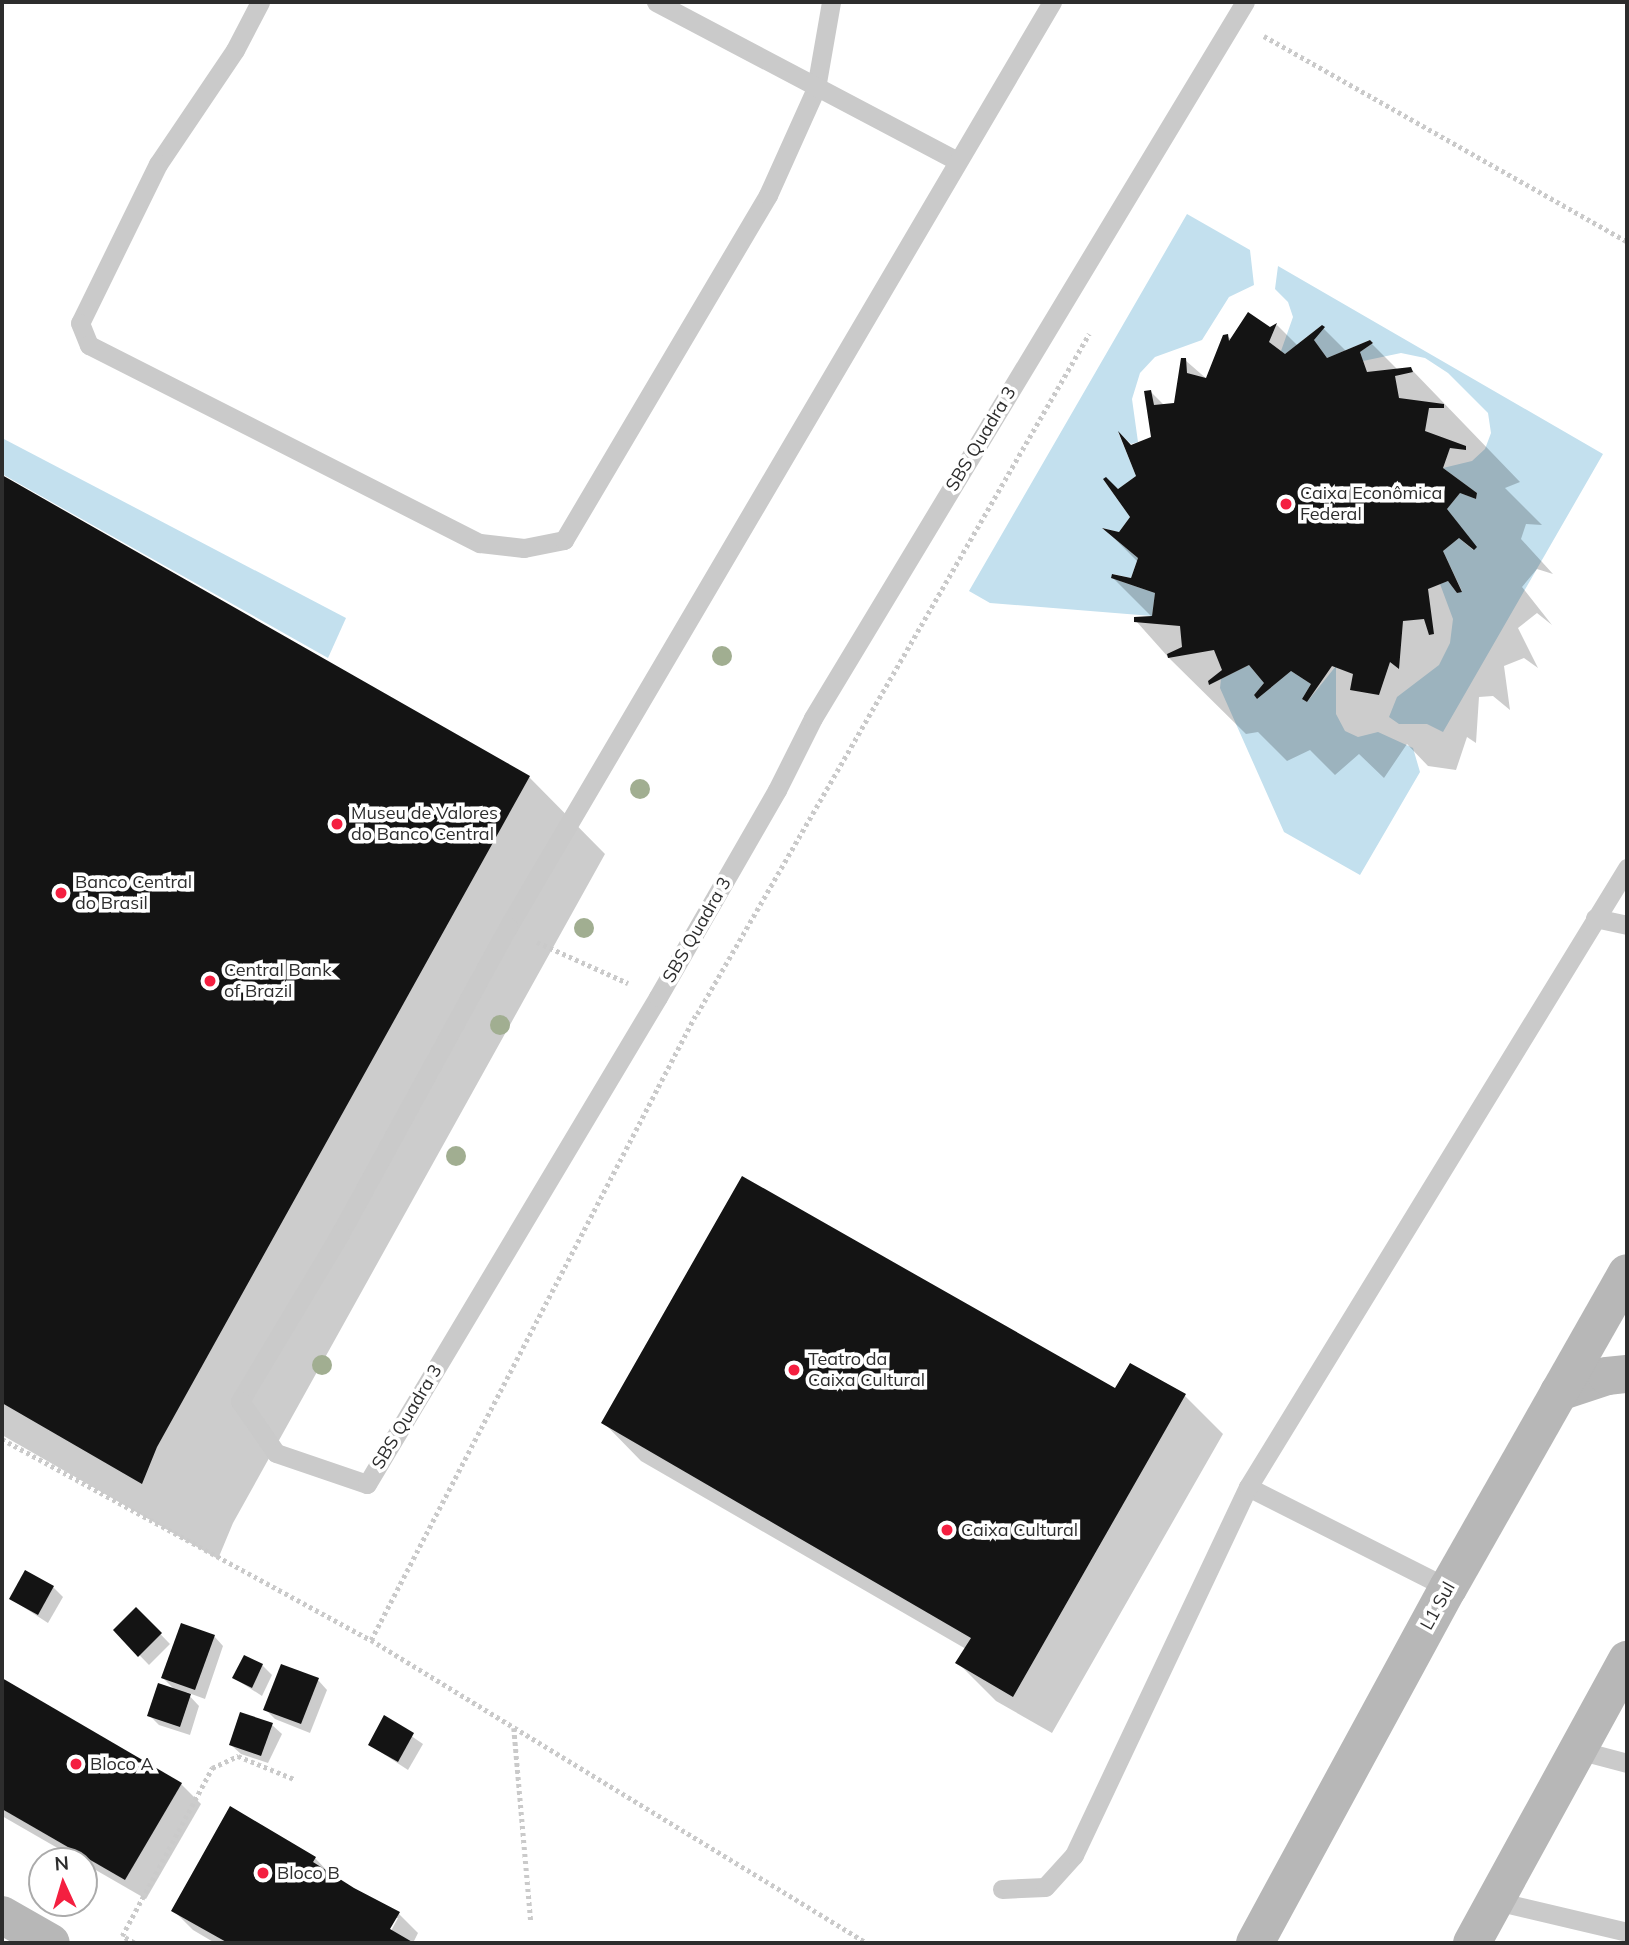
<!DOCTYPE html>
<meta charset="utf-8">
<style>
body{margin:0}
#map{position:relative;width:1629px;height:1945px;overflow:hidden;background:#fff;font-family:Mulish,sans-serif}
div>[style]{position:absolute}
.water>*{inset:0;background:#c3e0ee}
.shadow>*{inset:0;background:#0003}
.building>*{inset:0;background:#141414}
.path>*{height:4.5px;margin-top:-2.25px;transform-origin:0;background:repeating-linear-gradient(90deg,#cacaca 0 3.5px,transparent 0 7px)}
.lane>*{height:19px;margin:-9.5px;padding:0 9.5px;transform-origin:9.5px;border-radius:9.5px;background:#cacaca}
.secondary>*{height:38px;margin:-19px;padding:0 19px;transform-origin:19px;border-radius:19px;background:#b7b7b7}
.trees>*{width:20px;height:20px;margin:-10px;border-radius:50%;background:#a1ae91}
.dots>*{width:19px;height:19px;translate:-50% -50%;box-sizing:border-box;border:4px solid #fff;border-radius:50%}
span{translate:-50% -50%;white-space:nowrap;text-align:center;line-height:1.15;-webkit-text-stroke:7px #fff;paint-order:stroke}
.street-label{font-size:18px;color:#2d2d2d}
.poi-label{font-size:18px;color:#2d2d2d}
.left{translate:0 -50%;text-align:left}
.frame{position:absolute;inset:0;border:4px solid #2d2d2d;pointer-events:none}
.north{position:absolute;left:28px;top:1847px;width:70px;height:70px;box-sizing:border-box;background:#fff;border:2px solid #ababab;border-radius:50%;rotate:356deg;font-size:19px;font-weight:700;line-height:28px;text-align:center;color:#2d2d2d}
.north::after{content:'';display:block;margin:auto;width:24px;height:32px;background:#f41f40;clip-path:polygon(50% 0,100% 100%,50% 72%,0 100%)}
</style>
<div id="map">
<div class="water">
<i style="clip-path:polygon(1187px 214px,1250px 250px,1254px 285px,1229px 297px,1202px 340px,1155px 357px,1140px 373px,1132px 399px,1138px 442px,1131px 444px,1118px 432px,1136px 476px,1118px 489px,1103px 479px,1130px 517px,1119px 532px,1102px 528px,1138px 558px,1131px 578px,1113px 574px,1111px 578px,1155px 593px,1152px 616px,990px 603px,969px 591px)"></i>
<i style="clip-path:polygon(1278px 266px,1603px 454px,1443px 732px,1427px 724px,1399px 724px,1389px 717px,1397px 697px,1439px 665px,1450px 643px,1453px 619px,1440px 584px,1448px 581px,1457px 593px,1462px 591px,1443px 551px,1459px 538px,1473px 550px,1476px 547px,1447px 509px,1460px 493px,1476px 499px,1477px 493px,1443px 468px,1472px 461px,1485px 449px,1491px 433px,1488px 413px,1448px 373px,1425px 358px,1401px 353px,1363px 361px,1360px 352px,1373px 343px,1370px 340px,1327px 358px,1314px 340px,1322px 325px,1285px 354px,1281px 351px,1293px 317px,1288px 302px,1275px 289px)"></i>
<i style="clip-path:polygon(2px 438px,346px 618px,328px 658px,2px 474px)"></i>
<i style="clip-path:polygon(1249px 665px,1264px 683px,1254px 695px,1257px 699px,1291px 671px,1311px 684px,1302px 699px,1307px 702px,1336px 666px,1336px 714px,1345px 731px,1358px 737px,1378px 732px,1413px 748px,1420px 772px,1360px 875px,1284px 832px,1220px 688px,1221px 679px)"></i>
</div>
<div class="shadow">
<i style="clip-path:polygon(1277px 325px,1298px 346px,1322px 327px,1347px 352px,1370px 342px,1398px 370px,1411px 369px,1520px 482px,1505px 488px,1542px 525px,1526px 524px,1521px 539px,1553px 574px,1537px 569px,1522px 587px,1552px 625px,1537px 613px,1518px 628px,1538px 668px,1524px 658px,1504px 666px,1510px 710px,1493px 696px,1479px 697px,1476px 743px,1467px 737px,1456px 770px,1428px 766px,1407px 744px,1384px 778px,1359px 754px,1335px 775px,1310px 750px,1287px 761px,1258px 732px,1246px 734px,1169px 658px,1136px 621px,1152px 617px,1113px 578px,1132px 580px,1138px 562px,1107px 531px,1119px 534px,1133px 517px,1118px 492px,1138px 476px,1130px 447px,1153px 438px,1151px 392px,1165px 406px,1176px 405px,1185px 360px,1208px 380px,1227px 336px,1232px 340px)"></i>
<i style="clip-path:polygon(2px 477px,529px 777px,605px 854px,233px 1523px,218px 1559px,2px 1435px)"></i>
<i style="clip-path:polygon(1115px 1390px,1185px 1396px,1223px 1434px,1052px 1733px,996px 1701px,958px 1663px,966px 1649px,641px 1461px,603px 1422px)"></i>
<i style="clip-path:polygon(53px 1587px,63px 1597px,48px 1623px,11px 1599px)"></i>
<i style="clip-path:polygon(136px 1609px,170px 1644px,149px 1665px,115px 1630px)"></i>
<i style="clip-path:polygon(214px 1636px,223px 1646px,205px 1699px,186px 1692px,199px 1706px,190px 1735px,159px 1725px,149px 1715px,177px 1692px,163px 1678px)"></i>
<i style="clip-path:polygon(262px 1665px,272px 1675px,262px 1696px,234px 1678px)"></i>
<i style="clip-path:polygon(318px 1680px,327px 1690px,310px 1733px,275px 1719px,265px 1709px)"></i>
<i style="clip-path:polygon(2px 1681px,181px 1784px,201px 1804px,146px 1899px,2px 1816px)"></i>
<i style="clip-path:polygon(385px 1718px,423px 1744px,408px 1770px,370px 1745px)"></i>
<i style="clip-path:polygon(272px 1725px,282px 1734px,268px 1763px,241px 1754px,231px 1745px)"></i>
<i style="clip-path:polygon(evenodd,315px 1858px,333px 1877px,398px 1913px,418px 1933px,413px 1943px,215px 1943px,193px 1930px,173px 1910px,315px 1858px,394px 1918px,398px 1918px,387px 1938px,384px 1936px,394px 1918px)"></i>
</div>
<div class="building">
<i style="clip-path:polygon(1248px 312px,1270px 327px,1277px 323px,1269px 342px,1285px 354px,1322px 325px,1325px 327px,1314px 340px,1327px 358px,1370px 340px,1373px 343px,1360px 352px,1367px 372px,1411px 367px,1413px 372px,1395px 376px,1399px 398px,1444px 404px,1444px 408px,1429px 408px,1425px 431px,1466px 446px,1466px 450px,1450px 448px,1443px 468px,1477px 493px,1476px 499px,1460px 493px,1447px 509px,1477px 547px,1474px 550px,1459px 538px,1443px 551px,1462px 592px,1457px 593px,1448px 581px,1428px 589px,1434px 634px,1429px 635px,1424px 619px,1403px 621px,1399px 669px,1390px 662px,1379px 695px,1350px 690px,1353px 674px,1332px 666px,1307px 702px,1302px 699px,1311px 684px,1291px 671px,1257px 699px,1254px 695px,1264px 683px,1249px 665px,1209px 685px,1208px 681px,1222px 670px,1214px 650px,1168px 658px,1167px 654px,1182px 647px,1180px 626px,1134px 622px,1134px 617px,1152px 616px,1155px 593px,1111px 578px,1112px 574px,1131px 578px,1138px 558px,1102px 528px,1119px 532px,1130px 517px,1103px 479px,1106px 477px,1118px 489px,1136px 476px,1118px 431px,1131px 445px,1151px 437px,1144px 391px,1151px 390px,1154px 405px,1174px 403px,1181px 358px,1186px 358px,1187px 373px,1206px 378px,1223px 335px,1228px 334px,1229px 341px)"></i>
<i style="clip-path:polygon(2px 475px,530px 776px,157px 1447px,142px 1484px,2px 1403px)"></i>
<i style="clip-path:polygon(742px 1176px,1115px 1388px,1130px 1363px,1186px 1394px,1013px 1697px,955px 1663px,971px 1638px,601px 1423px)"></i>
<i style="clip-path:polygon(25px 1570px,54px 1586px,38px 1615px,9px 1599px)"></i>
<i style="clip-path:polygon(136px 1607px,162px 1633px,138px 1657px,113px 1630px)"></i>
<i style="clip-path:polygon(181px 1623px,215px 1635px,195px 1690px,161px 1678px)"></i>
<i style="clip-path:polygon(244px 1655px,263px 1664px,252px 1688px,232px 1678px)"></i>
<i style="clip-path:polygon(281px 1664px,319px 1678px,301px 1724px,263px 1710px)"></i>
<i style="clip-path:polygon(2px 1678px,182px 1783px,125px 1880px,2px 1809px)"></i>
<i style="clip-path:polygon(158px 1683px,191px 1694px,180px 1727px,147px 1716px)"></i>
<i style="clip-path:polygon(240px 1712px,273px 1723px,261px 1756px,229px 1745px)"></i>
<i style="clip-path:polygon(384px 1715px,414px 1733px,398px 1762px,368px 1745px)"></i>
<i style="clip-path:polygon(230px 1806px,316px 1857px,313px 1862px,354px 1888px,400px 1912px,390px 1929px,414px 1943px,228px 1943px,171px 1911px)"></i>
</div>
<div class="path">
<i style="left:1264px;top:36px;width:417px;rotate:29.5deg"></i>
<i style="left:537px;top:942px;width:100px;rotate:24.3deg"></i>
<i style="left:697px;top:1014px;width:785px;rotate:-60.04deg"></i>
<i style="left:2px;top:1439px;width:420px;rotate:28.6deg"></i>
<i style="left:371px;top:1640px;width:581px;rotate:31.42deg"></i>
<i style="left:371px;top:1640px;width:705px;rotate:-62.56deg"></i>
<i style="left:514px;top:1728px;width:194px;rotate:85deg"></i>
<i style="left:134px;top:1943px;width:14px;rotate:-150deg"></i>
<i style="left:122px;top:1936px;width:191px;rotate:-61.8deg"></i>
<i style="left:212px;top:1768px;width:29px;rotate:-25deg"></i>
<i style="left:238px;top:1756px;width:61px;rotate:22.3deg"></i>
</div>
<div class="lane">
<i style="left:260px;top:2px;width:54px;rotate:117.5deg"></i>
<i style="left:235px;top:50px;width:138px;rotate:124deg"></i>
<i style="left:158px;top:164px;width:177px;rotate:116.1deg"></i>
<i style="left:80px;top:323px;width:24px;rotate:68deg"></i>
<i style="left:89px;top:345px;width:438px;rotate:26.9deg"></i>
<i style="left:480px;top:543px;width:44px;rotate:6.5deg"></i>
<i style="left:524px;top:548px;width:41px;rotate:-11.3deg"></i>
<i style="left:564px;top:540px;width:401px;rotate:-59.4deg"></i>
<i style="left:768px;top:195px;width:117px;rotate:-65.8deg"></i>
<i style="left:816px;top:88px;width:87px;rotate:-80.1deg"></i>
<i style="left:656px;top:2px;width:340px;rotate:27.8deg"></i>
<i style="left:1052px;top:2px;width:1073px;rotate:120.46deg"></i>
<i style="left:508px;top:927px;width:350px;rotate:118.7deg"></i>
<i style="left:340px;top:1234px;width:195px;rotate:120.9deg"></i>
<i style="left:240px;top:1401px;width:63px;rotate:55.3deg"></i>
<i style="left:276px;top:1453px;width:96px;rotate:18.8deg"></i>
<i style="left:367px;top:1484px;width:567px;rotate:-59.14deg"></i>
<i style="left:658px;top:997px;width:239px;rotate:-60.1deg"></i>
<i style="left:777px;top:790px;width:80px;rotate:-63.4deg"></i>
<i style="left:813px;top:718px;width:836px;rotate:-58.9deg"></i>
<i style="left:1595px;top:918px;width:33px;rotate:12deg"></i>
<i style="left:1248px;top:1487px;width:224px;rotate:26.8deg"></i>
<i style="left:1578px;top:1750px;width:51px;rotate:14.9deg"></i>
<i style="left:1002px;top:1889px;width:43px;rotate:-2.7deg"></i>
<i style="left:1045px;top:1887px;width:43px;rotate:-47.8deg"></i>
<i style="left:1074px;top:1855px;width:407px;rotate:-64.7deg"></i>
<i style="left:1248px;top:1487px;width:726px;rotate:-58.52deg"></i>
<i style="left:1496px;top:1901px;width:135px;rotate:13.3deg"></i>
</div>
<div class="secondary">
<i style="left:1559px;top:1392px;width:51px;rotate:-18.4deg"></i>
<i style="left:1607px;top:1376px;width:20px;rotate:-6deg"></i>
<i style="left:2px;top:1915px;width:56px;rotate:29.7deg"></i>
<i style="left:1255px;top:1943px;width:404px;rotate:-61.5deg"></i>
<i style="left:1448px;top:1588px;width:362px;rotate:-60.4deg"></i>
<i style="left:1472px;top:1943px;width:323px;rotate:-61.3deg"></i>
</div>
<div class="trees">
<i style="left:722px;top:656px"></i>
<i style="left:640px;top:789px"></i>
<i style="left:584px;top:928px"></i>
<i style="left:500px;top:1025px"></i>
<i style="left:456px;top:1156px"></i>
<i style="left:322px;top:1365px"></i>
</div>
<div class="dots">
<i style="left:1286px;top:504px;background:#f41f40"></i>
<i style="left:337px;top:824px;background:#f41f40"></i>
<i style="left:61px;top:893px;background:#f41f40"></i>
<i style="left:210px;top:981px;background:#f41f40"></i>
<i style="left:794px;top:1370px;background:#f41f40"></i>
<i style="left:947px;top:1530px;background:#f41f40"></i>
<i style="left:76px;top:1764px;background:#f41f40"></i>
<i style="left:263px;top:1873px;background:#f41f40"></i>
</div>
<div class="street-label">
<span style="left:981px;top:439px;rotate:-59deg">SBS Quadra 3</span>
<span style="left:697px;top:930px;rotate:-60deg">SBS Quadra 3</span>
<span style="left:407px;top:1417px;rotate:-59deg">SBS Quadra 3</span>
<span style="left:1438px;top:1606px;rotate:-61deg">L1 Sul</span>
</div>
<div class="poi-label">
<span class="left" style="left:1300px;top:504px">Caixa Econômica<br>Federal</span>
<span class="left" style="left:351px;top:824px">Museu de Valores<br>do Banco Central</span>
<span class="left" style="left:75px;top:893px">Banco Central<br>do Brasil</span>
<span class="left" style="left:224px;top:981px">Central Bank<br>of Brazil</span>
<span class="left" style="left:808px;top:1370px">Teatro da<br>Caixa Cultural</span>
<span class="left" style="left:961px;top:1530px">Caixa Cultural</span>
<span class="left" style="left:90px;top:1764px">Bloco A</span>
<span class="left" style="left:277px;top:1873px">Bloco B</span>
</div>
<div class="frame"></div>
<div class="north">N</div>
</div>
